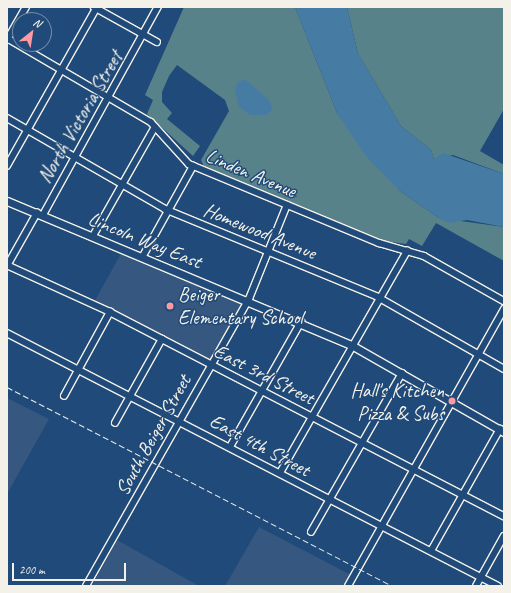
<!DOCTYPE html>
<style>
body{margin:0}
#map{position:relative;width:511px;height:593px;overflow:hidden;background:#1f4a7a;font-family:Caveat,sans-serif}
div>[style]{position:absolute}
.built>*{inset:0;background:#36577f}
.green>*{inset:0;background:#588289}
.water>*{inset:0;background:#467ca3}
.roads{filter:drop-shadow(1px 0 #f4f1e8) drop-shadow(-1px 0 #f4f1e8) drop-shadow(0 1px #f4f1e8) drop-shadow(0 -1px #f4f1e8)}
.minor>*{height:5.5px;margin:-2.75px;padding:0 2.75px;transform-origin:2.75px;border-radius:2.75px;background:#1f4a7a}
.major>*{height:7px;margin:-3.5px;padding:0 3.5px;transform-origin:3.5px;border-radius:3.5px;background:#1f4a7a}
.rail>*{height:1px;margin-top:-0.5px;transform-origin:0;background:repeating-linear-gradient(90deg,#f4f1e8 0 6px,transparent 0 9px)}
.dots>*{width:11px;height:11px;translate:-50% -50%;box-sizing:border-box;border:2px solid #1f4a7a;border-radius:50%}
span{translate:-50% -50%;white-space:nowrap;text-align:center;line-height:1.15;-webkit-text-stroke:3px #1f4a7a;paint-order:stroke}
.street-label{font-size:20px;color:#f4f1e8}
.poi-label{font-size:20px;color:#f4f1e8}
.left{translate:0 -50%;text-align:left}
.right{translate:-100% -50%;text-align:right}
.frame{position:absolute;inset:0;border:8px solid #f4f1e8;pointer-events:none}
.north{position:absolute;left:12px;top:12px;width:40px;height:40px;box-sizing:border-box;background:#1f4a7a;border:1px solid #748da6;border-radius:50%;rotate:30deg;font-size:11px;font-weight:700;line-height:16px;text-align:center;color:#f4f1e8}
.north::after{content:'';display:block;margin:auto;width:14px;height:18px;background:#ff9aa2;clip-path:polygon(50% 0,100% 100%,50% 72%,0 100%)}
.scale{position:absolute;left:12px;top:563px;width:114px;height:18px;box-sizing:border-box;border:2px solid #f4f1e8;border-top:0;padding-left:5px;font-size:12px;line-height:14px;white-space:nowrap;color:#f4f1e8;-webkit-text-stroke:3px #1f4a7a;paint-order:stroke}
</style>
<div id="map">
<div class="built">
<i style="clip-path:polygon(124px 248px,249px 299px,211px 365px,93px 304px)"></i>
<i style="clip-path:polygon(7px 398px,49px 419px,7px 494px)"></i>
<i style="clip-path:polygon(259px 527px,351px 575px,344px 586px,225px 586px)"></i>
<i style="clip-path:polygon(117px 540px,199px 586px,92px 586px)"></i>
</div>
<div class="green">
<i style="clip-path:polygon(184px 7px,295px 7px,337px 113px,400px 191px,439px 218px,504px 227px,504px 261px,436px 223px,422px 246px,409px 239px,406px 244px,384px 241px,204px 167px,201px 160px,229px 111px,225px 100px,177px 65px,169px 76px,162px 92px,162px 102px,172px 113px,167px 119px,200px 146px,193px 156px,147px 114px,153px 100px,145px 95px)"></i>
<i style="clip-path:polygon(347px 7px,504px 7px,504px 109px,480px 151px,504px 165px,504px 174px,453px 155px,434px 159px,431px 150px,401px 126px,358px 54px)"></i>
</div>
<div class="water">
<i style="clip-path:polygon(295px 7px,347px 7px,358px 54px,401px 126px,431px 150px,434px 159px,443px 153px,504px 174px,504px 227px,467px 220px,449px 223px,439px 218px,400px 191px,365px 155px,337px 113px)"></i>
<i style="clip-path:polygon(245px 79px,270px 101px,272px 110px,267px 115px,251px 115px,239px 107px,235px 90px,237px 83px)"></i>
</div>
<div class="roads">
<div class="minor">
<i style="left:94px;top:7px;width:72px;rotate:29.1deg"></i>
<i style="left:7px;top:38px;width:167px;rotate:30.3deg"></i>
<i style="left:151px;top:122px;width:57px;rotate:47.9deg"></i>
<i style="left:189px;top:164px;width:206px;rotate:22.6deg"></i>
<i style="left:379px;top:243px;width:47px;rotate:16.1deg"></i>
<i style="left:424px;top:256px;width:92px;rotate:29.4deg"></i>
<i style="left:7px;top:40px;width:38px;rotate:-60deg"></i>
<i style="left:7px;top:118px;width:182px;rotate:29.9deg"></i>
<i style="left:165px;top:209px;width:230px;rotate:22.4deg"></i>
<i style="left:378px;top:297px;width:145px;rotate:29.7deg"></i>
<i style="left:7px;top:166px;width:183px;rotate:-60.5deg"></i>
<i style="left:43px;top:215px;width:238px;rotate:-61.1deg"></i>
<i style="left:93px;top:236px;width:125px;rotate:-60.4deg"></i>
<i style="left:143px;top:256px;width:103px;rotate:-60.9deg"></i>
<i style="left:7px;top:265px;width:113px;rotate:24.5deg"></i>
<i style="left:110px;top:312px;width:444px;rotate:27.4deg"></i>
<i style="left:7px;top:266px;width:61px;rotate:-60.5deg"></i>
<i style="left:7px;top:333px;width:552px;rotate:27.26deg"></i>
<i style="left:64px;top:396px;width:96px;rotate:-61.3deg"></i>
<i style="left:115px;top:423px;width:96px;rotate:-60.8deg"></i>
<i style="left:230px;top:447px;width:144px;rotate:-60.4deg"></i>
<i style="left:280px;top:473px;width:256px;rotate:-60.2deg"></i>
<i style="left:311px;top:532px;width:183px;rotate:-60.2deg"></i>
<i style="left:431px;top:551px;width:140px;rotate:-60.5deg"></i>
<i style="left:86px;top:586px;width:330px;rotate:-60.4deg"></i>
<i style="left:249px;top:299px;width:101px;rotate:-68deg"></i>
<i style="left:348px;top:586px;width:318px;rotate:-60.6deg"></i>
<i style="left:476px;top:586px;width:57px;rotate:-60.8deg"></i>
</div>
<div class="major">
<i style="left:7px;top:201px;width:375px;rotate:22.7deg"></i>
<i style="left:353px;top:346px;width:174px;rotate:29.7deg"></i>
</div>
</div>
<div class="rail">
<i style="left:7px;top:387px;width:433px;rotate:27.3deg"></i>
</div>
<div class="dots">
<i style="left:170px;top:306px;background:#ff9aa2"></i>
<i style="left:452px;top:401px;background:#ff9aa2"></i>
</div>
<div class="street-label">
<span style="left:80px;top:117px;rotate:-60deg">North Victoria Street</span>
<span style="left:251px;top:173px;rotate:23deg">Linden Avenue</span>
<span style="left:260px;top:231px;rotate:22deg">Homewood Avenue</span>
<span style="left:145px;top:240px;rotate:22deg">Lincoln Way East</span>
<span style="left:264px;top:374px;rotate:27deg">East 3rd Street</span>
<span style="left:153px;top:435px;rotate:-61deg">South Beiger Street</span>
<span style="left:260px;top:445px;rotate:28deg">East 4th Street</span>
</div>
<div class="poi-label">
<span class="left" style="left:178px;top:306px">Beiger<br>Elementary School</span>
<span class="right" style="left:444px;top:402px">Hall's Kitchen<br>Pizza &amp; Subs</span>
</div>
<div class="frame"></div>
<div class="north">N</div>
<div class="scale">200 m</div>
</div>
